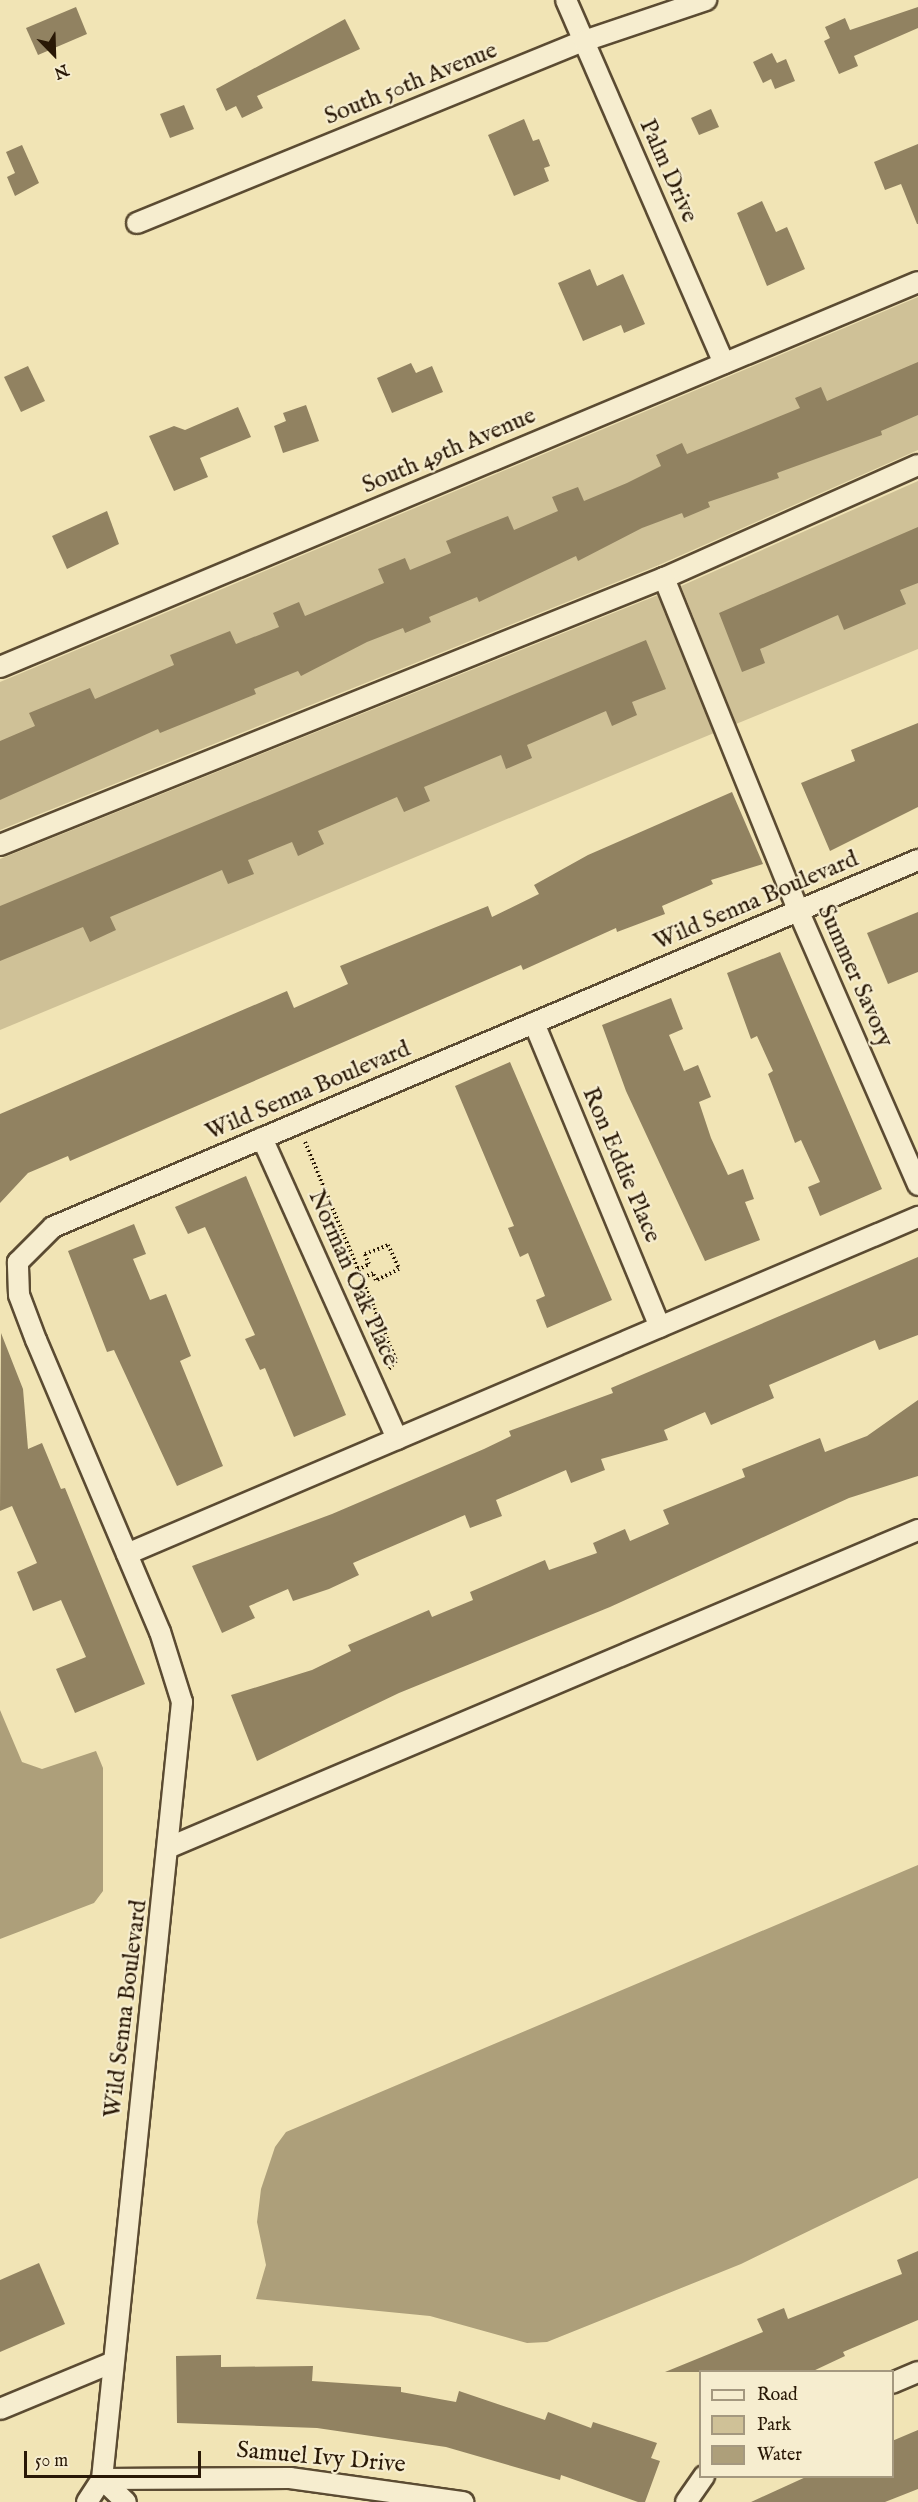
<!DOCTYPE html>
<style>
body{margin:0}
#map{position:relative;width:918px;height:2502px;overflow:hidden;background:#f1e4b5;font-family:"IM FELL English",serif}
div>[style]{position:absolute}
.green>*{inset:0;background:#cfc197}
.water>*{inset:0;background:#ad9f7a}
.building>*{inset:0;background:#918261}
.path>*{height:4px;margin-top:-2px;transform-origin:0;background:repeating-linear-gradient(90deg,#291806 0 1.5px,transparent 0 4.5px)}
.roads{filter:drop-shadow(2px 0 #5b4b32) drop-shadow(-2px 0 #5b4b32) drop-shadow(0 2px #5b4b32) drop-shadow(0 -2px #5b4b32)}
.minor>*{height:20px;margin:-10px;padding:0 10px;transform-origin:10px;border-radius:10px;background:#f6edcf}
span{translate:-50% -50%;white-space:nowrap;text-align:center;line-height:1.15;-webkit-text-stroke:4.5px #f6edcf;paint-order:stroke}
.street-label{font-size:24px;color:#291806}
.legend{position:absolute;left:699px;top:2370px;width:195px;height:108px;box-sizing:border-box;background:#f6edcf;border:2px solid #a4987f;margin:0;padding:8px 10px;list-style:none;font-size:18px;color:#291806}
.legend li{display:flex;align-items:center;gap:12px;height:30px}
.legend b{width:30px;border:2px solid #a4987f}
.north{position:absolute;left:24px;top:24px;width:60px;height:60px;-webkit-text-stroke:4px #f6edcf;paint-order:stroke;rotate:157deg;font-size:16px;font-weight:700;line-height:24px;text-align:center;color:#291806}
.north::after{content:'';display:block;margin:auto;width:21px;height:27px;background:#291806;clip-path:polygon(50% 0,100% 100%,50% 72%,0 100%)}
.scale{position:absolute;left:24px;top:2451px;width:177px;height:27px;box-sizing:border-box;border:3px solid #291806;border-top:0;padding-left:8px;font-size:18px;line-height:21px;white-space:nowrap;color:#291806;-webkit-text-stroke:4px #f6edcf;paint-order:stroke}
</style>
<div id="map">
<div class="green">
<i style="clip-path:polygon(918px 297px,918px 450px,659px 565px,0 830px,0 682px)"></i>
<i style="clip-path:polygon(918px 481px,918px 649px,736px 724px,681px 586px)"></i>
<i style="clip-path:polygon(658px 595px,714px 733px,0 1030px,0 859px)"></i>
</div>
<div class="water">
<i style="clip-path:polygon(0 1710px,22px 1762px,42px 1769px,96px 1751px,103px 1768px,103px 1891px,94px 1903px,0 1939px)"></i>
<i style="clip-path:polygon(918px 1865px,918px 2178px,741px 2264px,547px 2342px,527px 2343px,430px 2316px,256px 2299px,266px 2265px,257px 2222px,261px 2189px,275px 2147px,286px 2132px)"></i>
</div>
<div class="building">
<i style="clip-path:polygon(76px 7px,87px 34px,38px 55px,26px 28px)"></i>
<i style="clip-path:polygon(918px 7px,918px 28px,854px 56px,858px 66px,839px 74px,824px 41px,830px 38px,825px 27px,845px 18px,850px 30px)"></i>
<i style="clip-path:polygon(345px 19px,360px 49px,257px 96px,263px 108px,242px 118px,236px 106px,226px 111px,216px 89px)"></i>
<i style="clip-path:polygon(772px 53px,777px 63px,786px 59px,795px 81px,775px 89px,771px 79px,763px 83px,753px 62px)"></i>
<i style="clip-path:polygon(184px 105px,194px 129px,170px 138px,160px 114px)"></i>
<i style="clip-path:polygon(711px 109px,719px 127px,699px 135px,691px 118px)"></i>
<i style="clip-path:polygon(524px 119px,533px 141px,539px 139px,550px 166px,544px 168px,549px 181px,514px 196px,488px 135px)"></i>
<i style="clip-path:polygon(918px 144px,918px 224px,917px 224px,901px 184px,885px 190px,874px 162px)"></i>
<i style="clip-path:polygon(22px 145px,39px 183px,15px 196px,7px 177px,15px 173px,6px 152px)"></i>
<i style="clip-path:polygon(762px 201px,776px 232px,787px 227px,805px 269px,767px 286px,737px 213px)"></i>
<i style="clip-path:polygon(590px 269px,597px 286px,623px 274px,645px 324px,624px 333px,621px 325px,583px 341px,558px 283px)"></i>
<i style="clip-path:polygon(918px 362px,918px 415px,881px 431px,882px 435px,777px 473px,779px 478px,708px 502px,710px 507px,684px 518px,682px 513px,642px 528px,578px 561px,576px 556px,479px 602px,477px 597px,429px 617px,431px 622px,405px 633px,403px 628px,367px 642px,301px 676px,298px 671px,254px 689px,256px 694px,160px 733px,158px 729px,0 800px,0 741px,35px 726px,29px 713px,90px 688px,95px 699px,174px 665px,170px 655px,230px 631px,236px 644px,279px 627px,273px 613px,299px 602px,305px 616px,384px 583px,378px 569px,405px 558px,410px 570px,451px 553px,446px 541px,473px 530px,508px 516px,514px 530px,558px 511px,552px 497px,578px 487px,584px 501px,627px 483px,661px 466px,656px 455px,682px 443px,687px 454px,800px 408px,795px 398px,821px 387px,827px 401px)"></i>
<i style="clip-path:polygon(411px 363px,416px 373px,432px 366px,443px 392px,392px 413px,377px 378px)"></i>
<i style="clip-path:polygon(28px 366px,45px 401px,21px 412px,4px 377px)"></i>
<i style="clip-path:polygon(306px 405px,319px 441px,283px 453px,274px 426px,286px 421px,283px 413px)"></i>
<i style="clip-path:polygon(238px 407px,251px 437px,200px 458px,208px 477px,174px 491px,149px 436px,174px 426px,185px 430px)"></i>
<i style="clip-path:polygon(107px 511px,119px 544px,67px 569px,52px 536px)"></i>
<i style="clip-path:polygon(918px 527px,918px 583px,900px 590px,906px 604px,844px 630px,838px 615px,760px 649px,765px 663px,742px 672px,719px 613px)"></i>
<i style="clip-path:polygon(646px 640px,666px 689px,632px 702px,637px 715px,612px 726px,606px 711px,527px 745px,532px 758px,506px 769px,501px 755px,424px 787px,430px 801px,404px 812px,397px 797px,318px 831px,324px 844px,298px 856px,292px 842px,248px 860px,254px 874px,228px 884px,222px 870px,110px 917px,116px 930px,90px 942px,83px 927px,0 961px,0 906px)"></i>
<i style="clip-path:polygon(918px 723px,918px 807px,830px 851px,801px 783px,855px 761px,851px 750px)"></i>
<i style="clip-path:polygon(732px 792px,763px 864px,711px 880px,713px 884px,662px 906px,665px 914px,617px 932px,616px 928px,523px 970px,521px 965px,70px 1161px,68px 1156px,28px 1173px,0 1203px,0 1114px,287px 991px,294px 1008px,348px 984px,340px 966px,488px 906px,492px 917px,539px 894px,534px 885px,588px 855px)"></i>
<i style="clip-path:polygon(918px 912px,918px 972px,888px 984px,867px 933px)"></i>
<i style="clip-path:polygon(780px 952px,882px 1189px,820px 1216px,808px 1187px,820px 1182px,801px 1140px,795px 1143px,768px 1074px,773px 1071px,757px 1036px,751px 1039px,727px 973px)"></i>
<i style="clip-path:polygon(671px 998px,683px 1029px,669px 1035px,684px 1071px,698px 1065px,711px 1097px,699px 1102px,711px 1138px,728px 1175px,743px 1169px,754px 1199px,745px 1202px,760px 1240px,705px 1261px,626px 1091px,602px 1025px)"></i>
<i style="clip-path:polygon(510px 1062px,612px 1300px,547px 1328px,536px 1300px,545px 1296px,528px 1253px,520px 1257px,508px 1228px,514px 1226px,455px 1086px)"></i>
<i style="clip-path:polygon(246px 1176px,346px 1415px,294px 1437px,265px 1368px,260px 1370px,245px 1339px,255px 1335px,205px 1227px,188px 1234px,175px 1207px)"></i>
<i style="clip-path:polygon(134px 1224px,146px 1254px,133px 1259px,150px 1300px,166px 1294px,191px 1356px,180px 1361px,223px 1466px,177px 1486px,114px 1350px,107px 1352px,68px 1251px)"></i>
<i style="clip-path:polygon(918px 1257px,918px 1335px,879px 1350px,875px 1340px,769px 1385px,774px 1398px,711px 1425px,705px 1412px,664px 1430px,668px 1440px,601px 1459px,605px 1470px,571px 1483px,566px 1470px,529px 1486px,496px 1500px,502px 1516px,470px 1528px,465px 1515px,353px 1563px,359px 1575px,329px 1589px,293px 1601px,288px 1589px,249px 1606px,255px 1618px,222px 1633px,192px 1566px,332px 1514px,484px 1449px,511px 1436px,509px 1431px,613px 1393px,611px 1388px)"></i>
<i style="clip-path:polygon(1px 1333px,23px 1389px,28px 1449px,42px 1443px,61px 1489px,65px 1488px,145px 1684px,75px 1713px,56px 1669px,86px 1657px,61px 1600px,33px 1611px,17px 1572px,37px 1563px,12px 1506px,0 1511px)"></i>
<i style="clip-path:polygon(918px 1400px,918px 1476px,849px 1498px,610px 1607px,399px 1693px,257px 1761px,231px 1695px,312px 1670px,351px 1651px,348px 1645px,429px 1610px,432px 1617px,473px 1600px,470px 1592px,545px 1560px,549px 1570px,597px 1553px,593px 1543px,625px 1529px,630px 1541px,669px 1524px,663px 1510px,745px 1477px,742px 1469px,820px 1438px,825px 1452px,867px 1436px)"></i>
<i style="clip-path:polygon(918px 2251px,918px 2320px,843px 2352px,845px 2356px,811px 2372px,665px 2372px,763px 2332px,757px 2319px,784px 2308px,788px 2319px,902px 2274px,897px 2260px)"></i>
<i style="clip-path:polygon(39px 2263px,65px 2324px,0 2352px,0 2280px)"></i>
<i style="clip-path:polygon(221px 2355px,221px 2367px,313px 2366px,312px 2381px,401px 2387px,401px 2392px,456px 2402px,459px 2391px,545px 2420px,548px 2412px,591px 2428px,593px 2422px,657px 2443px,651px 2458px,660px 2461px,645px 2502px,638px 2502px,561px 2475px,560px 2480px,446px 2447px,317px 2428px,177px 2423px,176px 2356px)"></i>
<i style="clip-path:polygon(918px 2430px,918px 2489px,885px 2502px,751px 2502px,808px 2476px,892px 2476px,892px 2441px)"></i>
</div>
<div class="path">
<i style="left:305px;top:1142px;width:237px;rotate:67.4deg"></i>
<i style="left:396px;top:1361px;width:12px;rotate:132deg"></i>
<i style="left:358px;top:1270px;width:13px;rotate:-29deg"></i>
<i style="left:369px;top:1264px;width:11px;rotate:-112deg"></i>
<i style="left:365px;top:1254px;width:25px;rotate:-21deg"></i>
<i style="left:388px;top:1245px;width:26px;rotate:65deg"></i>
<i style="left:399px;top:1269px;width:25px;rotate:154deg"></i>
<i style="left:376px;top:1280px;width:8px;rotate:-113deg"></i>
<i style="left:373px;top:1273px;width:12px;rotate:156deg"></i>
</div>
<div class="roads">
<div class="minor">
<i style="left:566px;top:0;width:396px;rotate:66.5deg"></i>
<i style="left:137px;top:223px;width:483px;rotate:-22.2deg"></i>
<i style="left:584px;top:41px;width:129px;rotate:-18.6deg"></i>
<i style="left:918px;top:465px;width:278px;rotate:156deg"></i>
<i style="left:664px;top:578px;width:358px;rotate:68deg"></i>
<i style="left:798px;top:910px;width:300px;rotate:66.4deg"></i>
<i style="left:0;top:667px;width:995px;rotate:-22.75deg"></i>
<i style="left:0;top:845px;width:716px;rotate:-21.91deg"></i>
<i style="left:534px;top:1023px;width:329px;rotate:67.5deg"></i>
<i style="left:262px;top:1138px;width:330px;rotate:65.8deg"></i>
<i style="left:127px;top:1554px;width:860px;rotate:-23.08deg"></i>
<i style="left:170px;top:1847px;width:812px;rotate:-22.97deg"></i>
<i style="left:892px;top:2383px;width:28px;rotate:-23deg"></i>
<i style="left:0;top:2409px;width:120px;rotate:-22.5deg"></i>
<i style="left:102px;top:2479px;width:188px;rotate:-0.3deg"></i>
<i style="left:290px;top:2478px;width:175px;rotate:7.9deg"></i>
<i style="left:102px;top:2479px;width:33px;rotate:44deg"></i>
<i style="left:87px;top:2502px;width:27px;rotate:-57deg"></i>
<i style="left:102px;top:2479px;width:781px;rotate:-84.12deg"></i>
<i style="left:182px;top:1702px;width:73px;rotate:-107.4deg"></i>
<i style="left:160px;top:1632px;width:317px;rotate:-113deg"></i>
<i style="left:36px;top:1340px;width:48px;rotate:-110.7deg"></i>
<i style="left:19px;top:1295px;width:33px;rotate:-92deg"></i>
<i style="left:18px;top:1262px;width:49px;rotate:-45deg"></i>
<i style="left:53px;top:1227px;width:940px;rotate:-22.99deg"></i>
<i style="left:686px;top:2502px;width:32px;rotate:-55deg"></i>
</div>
</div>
<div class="street-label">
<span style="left:411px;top:84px;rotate:-22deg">South 50th Avenue</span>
<span style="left:668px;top:171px;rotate:66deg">Palm Drive</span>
<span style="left:449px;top:451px;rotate:-23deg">South 49th Avenue</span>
<span style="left:756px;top:901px;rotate:-23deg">Wild Senna Boulevard</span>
<span style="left:855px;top:976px;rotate:66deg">Summer Savory</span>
<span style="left:308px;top:1091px;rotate:-23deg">Wild Senna Boulevard</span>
<span style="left:621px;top:1165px;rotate:67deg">Ron Eddie Place</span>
<span style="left:353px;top:1278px;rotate:66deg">Norman Oak Place</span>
<span style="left:126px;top:2009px;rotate:-83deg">Wild Senna Boulevard</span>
<span style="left:321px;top:2458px;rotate:5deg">Samuel Ivy Drive</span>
</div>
<ul class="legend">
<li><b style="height:8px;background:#f6edcf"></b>Road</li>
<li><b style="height:16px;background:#cfc197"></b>Park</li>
<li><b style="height:16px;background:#ad9f7a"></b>Water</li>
</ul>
<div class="north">N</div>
<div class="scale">50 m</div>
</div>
